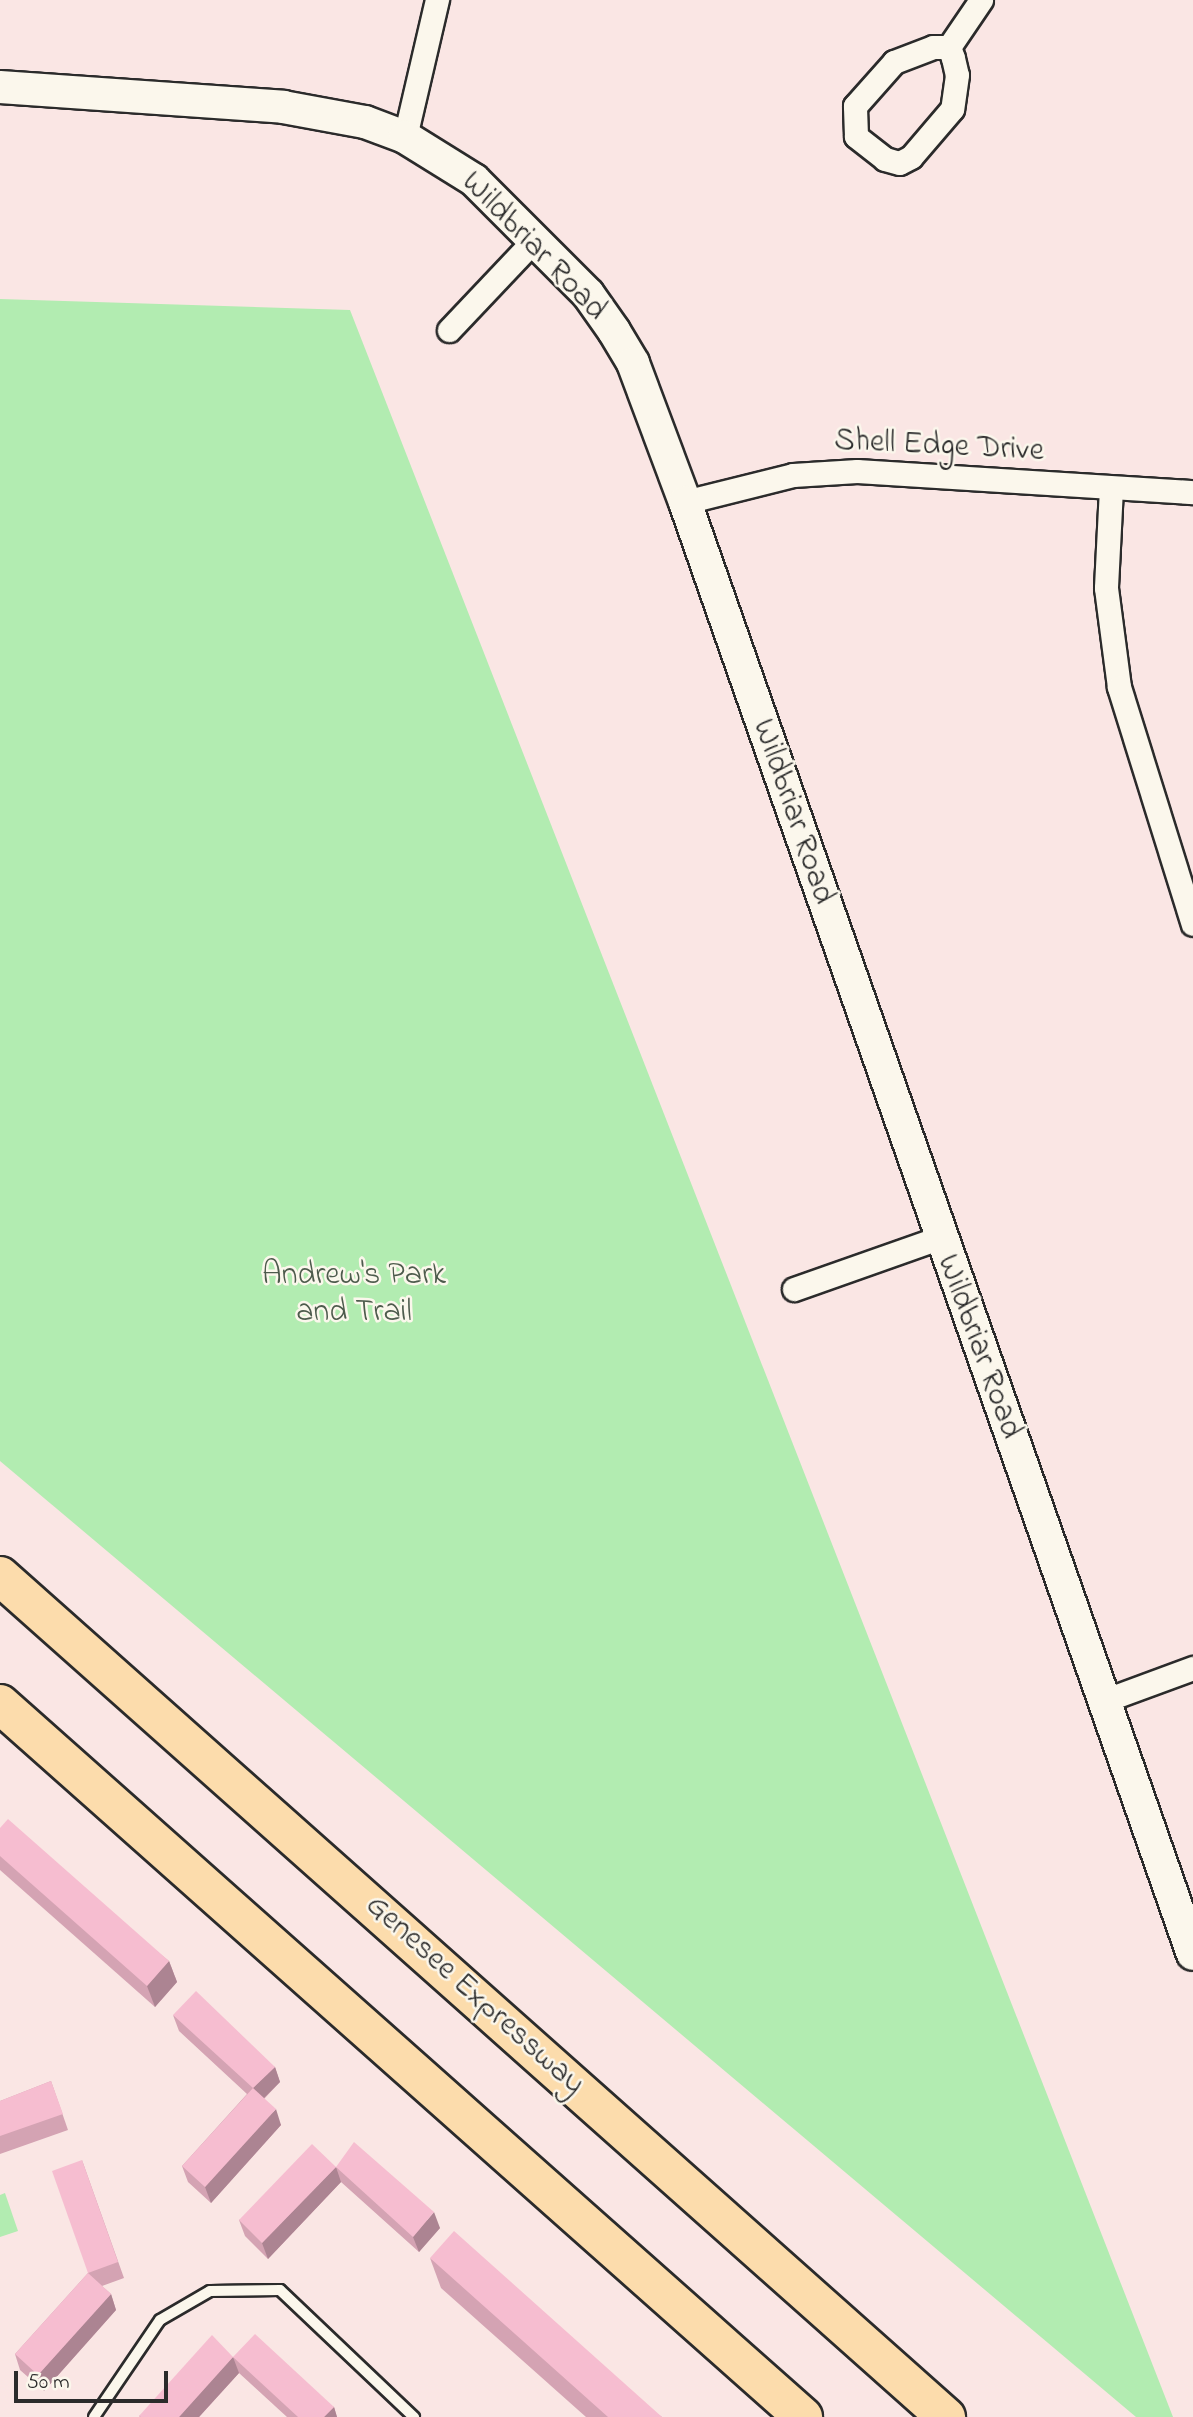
<!DOCTYPE html>
<style>
body{margin:0}
#map{position:relative;width:1193px;height:2417px;overflow:hidden;background:#fae6e4;font-family:"Indie Flower",sans-serif}
div>[style]{position:absolute}
.green>*{inset:0;background:#b2ecb1}
.roads{filter:drop-shadow(2px 0 #2b2b2b) drop-shadow(-2px 0 #2b2b2b) drop-shadow(0 2px #2b2b2b) drop-shadow(0 -2px #2b2b2b)}
.lane>*{height:10px;margin:-5px;padding:0 5px;transform-origin:5px;border-radius:5px;background:#fbf7ec}
.street>*{height:23px;margin:-11.5px;padding:0 11.5px;transform-origin:11.5px;border-radius:11.5px;background:#fbf7ec}
.secondary>*{height:32px;margin:-16px;padding:0 16px;transform-origin:16px;border-radius:16px;background:#fbf7ec}
.highway>*{height:38px;margin:-19px;padding:0 19px;transform-origin:19px;border-radius:19px;background:#fcdcac}
.wall>*{inset:0;background:#d4a3b3}
.shaded-wall>*{inset:0;background:#ac8492}
.building>*{inset:0;background:#f6bdd0}
span{translate:-50% -50%;white-space:nowrap;text-align:center;line-height:1.15;-webkit-text-stroke:5px #fbf7ec;paint-order:stroke}
.street-label{font-size:32px;color:#2b2b2b}
.park-label{font-size:32px;color:#4d5b4c}
.scale{position:absolute;left:14px;top:2371px;width:154px;height:32px;box-sizing:border-box;border:4px solid #2b2b2b;border-top:0;padding-left:9px;font-size:21px;line-height:24px;white-space:nowrap;color:#2b2b2b;-webkit-text-stroke:5px #fbf7ec;paint-order:stroke}
</style>
<div id="map">
<div class="green">
<i style="clip-path:polygon(0 299px,350px 310px,1173px 2417px,1136px 2417px,0 1461px)"></i>
<i style="clip-path:polygon(5px 2193px,18px 2231px,0 2237px,0 2195px)"></i>
</div>
<div class="roads">
<div class="lane">
<i style="left:94px;top:2417px;width:117px;rotate:-55.8deg"></i>
<i style="left:160px;top:2320px;width:58px;rotate:-30.1deg"></i>
<i style="left:210px;top:2291px;width:70px;rotate:-0.8deg"></i>
<i style="left:280px;top:2290px;width:185px;rotate:43.5deg"></i>
</div>
<div class="street">
<i style="left:933px;top:47px;width:16px"></i>
<i style="left:949px;top:47px;width:12px;rotate:70deg"></i>
<i style="left:953px;top:58px;width:17px;rotate:77deg"></i>
<i style="left:957px;top:75px;width:34px;rotate:98deg"></i>
<i style="left:952px;top:109px;width:63px;rotate:130.5deg"></i>
<i style="left:911px;top:157px;width:13px;rotate:153deg"></i>
<i style="left:899px;top:163px;width:15px;rotate:-164deg"></i>
<i style="left:885px;top:159px;width:37px;rotate:-142deg"></i>
<i style="left:856px;top:136px;width:30px;rotate:-92deg"></i>
<i style="left:855px;top:106px;width:59px;rotate:-48.4deg"></i>
<i style="left:894px;top:62px;width:42px;rotate:-21deg"></i>
<i style="left:949px;top:47px;width:57px;rotate:-55.8deg"></i>
<i style="left:405px;top:137px;width:141px;rotate:-76.9deg"></i>
<i style="left:449px;top:330px;width:124px;rotate:-46.6deg"></i>
<i style="left:1111px;top:488px;width:100px;rotate:92.9deg"></i>
<i style="left:1106px;top:588px;width:100px;rotate:82.5deg"></i>
<i style="left:1119px;top:687px;width:248px;rotate:72.7deg"></i>
<i style="left:685px;top:502px;width:111px;rotate:-14deg"></i>
<i style="left:793px;top:475px;width:64px;rotate:-3.6deg"></i>
<i style="left:857px;top:471px;width:337px;rotate:3.6deg"></i>
<i style="left:794px;top:1289px;width:154px;rotate:-19.4deg"></i>
<i style="left:1106px;top:1700px;width:93px;rotate:-20.2deg"></i>
</div>
<div class="secondary">
<i style="left:0;top:87px;width:284px;rotate:4deg"></i>
<i style="left:283px;top:107px;width:83px;rotate:10.4deg"></i>
<i style="left:365px;top:122px;width:43px;rotate:20.6deg"></i>
<i style="left:405px;top:137px;width:81px;rotate:31.9deg"></i>
<i style="left:474px;top:180px;width:161px;rotate:45deg"></i>
<i style="left:588px;top:294px;width:45px;rotate:54.9deg"></i>
<i style="left:614px;top:331px;width:37px;rotate:59deg"></i>
<i style="left:633px;top:363px;width:148px;rotate:69.5deg"></i>
<i style="left:685px;top:502px;width:1538px;rotate:70.72deg"></i>
</div>
<div class="highway">
<i style="left:0;top:1576px;width:1266px;rotate:41.64deg"></i>
<i style="left:0;top:1704px;width:1074px;rotate:41.6deg"></i>
</div>
</div>
<div class="wall">
<i style="clip-path:polygon(0 1828px,169px 1961px,177px 1982px,155px 2007px,0 1870px)"></i>
<i style="clip-path:polygon(173px 2015px,275px 2067px,280px 2082px,264px 2099px,281px 2125px,211px 2203px,188px 2182px,182px 2166px,247px 2094px,179px 2031px)"></i>
<i style="clip-path:polygon(51px 2081px,68px 2130px,0 2154px,0 2101px)"></i>
<i style="clip-path:polygon(82px 2160px,124px 2278px,102px 2286px,111px 2294px,116px 2310px,44px 2391px,20px 2370px,15px 2354px,88px 2273px)"></i>
<i style="clip-path:polygon(336px 2167px,440px 2228px,419px 2252px,341px 2182px,268px 2259px,245px 2236px,239px 2220px)"></i>
<i style="clip-path:polygon(430px 2258px,662px 2417px,586px 2417px,441px 2288px)"></i>
<i style="clip-path:polygon(233px 2357px,334px 2407px,337px 2417px,287px 2417px,239px 2373px,199px 2417px,140px 2417px,139px 2416px)"></i>
</div>
<div class="shaded-wall">
<i style="clip-path:polygon(169px 1961px,177px 1982px,155px 2007px,147px 1986px)"></i>
<i style="clip-path:polygon(275px 2067px,280px 2082px,258px 2104px,253px 2088px)"></i>
<i style="clip-path:polygon(276px 2109px,281px 2125px,211px 2203px,205px 2187px)"></i>
<i style="clip-path:polygon(336px 2167px,341px 2182px,268px 2259px,262px 2243px)"></i>
<i style="clip-path:polygon(434px 2212px,440px 2228px,419px 2252px,413px 2237px)"></i>
<i style="clip-path:polygon(111px 2294px,116px 2310px,44px 2391px,38px 2375px)"></i>
<i style="clip-path:polygon(233px 2357px,239px 2373px,199px 2417px,179px 2417px)"></i>
<i style="clip-path:polygon(334px 2407px,337px 2417px,324px 2417px)"></i>
</div>
<div class="building">
<i style="clip-path:polygon(8px 1819px,169px 1961px,147px 1986px,0 1856px,0 1828px)"></i>
<i style="clip-path:polygon(196px 1991px,275px 2067px,253px 2088px,173px 2015px)"></i>
<i style="clip-path:polygon(51px 2081px,63px 2114px,0 2136px,0 2101px)"></i>
<i style="clip-path:polygon(253px 2088px,276px 2109px,205px 2187px,182px 2166px)"></i>
<i style="clip-path:polygon(354px 2142px,434px 2212px,413px 2237px,336px 2167px)"></i>
<i style="clip-path:polygon(312px 2144px,336px 2167px,262px 2243px,239px 2220px)"></i>
<i style="clip-path:polygon(82px 2160px,118px 2262px,88px 2273px,52px 2171px)"></i>
<i style="clip-path:polygon(454px 2231px,662px 2417px,608px 2417px,430px 2258px)"></i>
<i style="clip-path:polygon(88px 2273px,111px 2294px,38px 2375px,15px 2354px)"></i>
<i style="clip-path:polygon(255px 2334px,334px 2407px,324px 2417px,298px 2417px,233px 2357px)"></i>
<i style="clip-path:polygon(212px 2335px,233px 2357px,179px 2417px,141px 2417px,139px 2416px)"></i>
</div>
<div class="street-label">
<span style="left:533px;top:247px;rotate:46deg">Wildbriar Road</span>
<span style="left:939px;top:447px;rotate:3deg">Shell Edge Drive</span>
<span style="left:792px;top:812px;rotate:71deg">Wildbriar Road</span>
<span style="left:978px;top:1347px;rotate:70deg">Wildbriar Road</span>
<span style="left:474px;top:1996px;rotate:42deg">Genesee Expressway</span>
</div>
<div class="park-label">
<span style="left:354px;top:1295px">Andrew's Park<br>and Trail</span>
</div>
<div class="scale">50 m</div>
</div>
